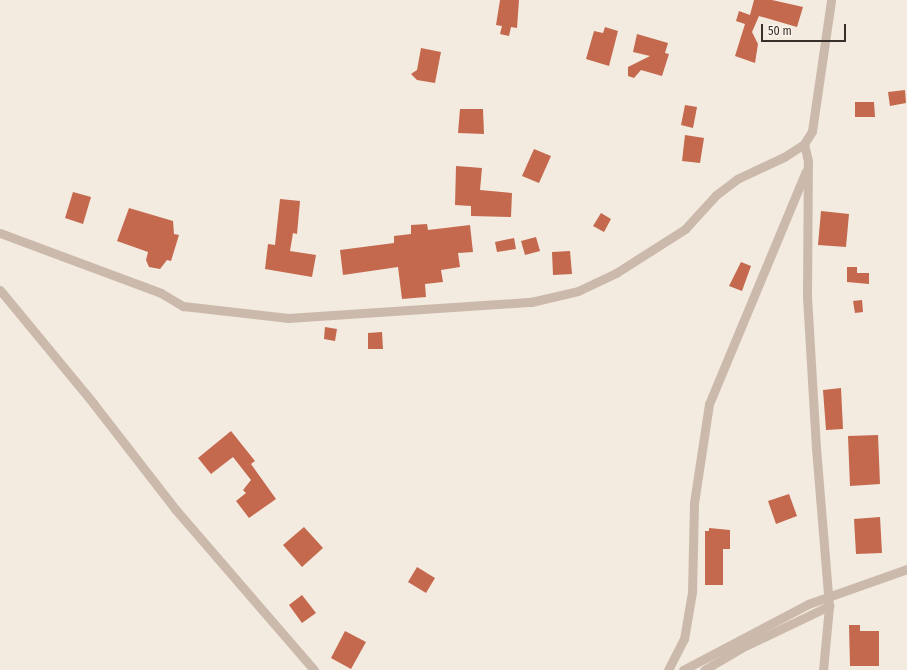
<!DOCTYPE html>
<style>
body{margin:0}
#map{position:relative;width:907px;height:670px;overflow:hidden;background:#f3eae0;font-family:"Fira Sans Condensed",sans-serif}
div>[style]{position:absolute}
.building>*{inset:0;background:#c4694d}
.minor>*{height:9px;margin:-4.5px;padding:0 4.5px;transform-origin:4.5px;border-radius:4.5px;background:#cbbaab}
span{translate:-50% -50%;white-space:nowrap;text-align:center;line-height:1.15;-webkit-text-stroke:3.5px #faf4ec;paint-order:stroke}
.scale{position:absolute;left:761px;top:24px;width:85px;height:18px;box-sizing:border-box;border:2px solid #392f2a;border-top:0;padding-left:5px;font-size:12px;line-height:14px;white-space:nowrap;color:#392f2a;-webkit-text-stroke:3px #faf4ec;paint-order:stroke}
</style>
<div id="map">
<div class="building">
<i style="clip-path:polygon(500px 0,519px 0,517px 28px,511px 27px,509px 36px,500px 34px,502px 26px,496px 25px)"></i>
<i style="clip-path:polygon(754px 0,772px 0,803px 7px,797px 27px,759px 16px,752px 32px,758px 44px,755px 63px,735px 56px,745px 24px,736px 21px,739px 11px,750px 15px)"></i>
<i style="clip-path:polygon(605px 27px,618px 31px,609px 66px,586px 59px,594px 31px,603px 33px)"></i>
<i style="clip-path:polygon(637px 34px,668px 43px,665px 53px,669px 54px,662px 76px,641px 70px,634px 78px,628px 76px,628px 67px,650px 56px,633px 52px)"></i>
<i style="clip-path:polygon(421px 48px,441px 52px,435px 83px,417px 80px,411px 74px,417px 70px)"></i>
<i style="clip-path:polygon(905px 90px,906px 103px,890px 106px,888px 92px)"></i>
<i style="clip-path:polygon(855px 102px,874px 102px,875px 117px,855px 117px)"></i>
<i style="clip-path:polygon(685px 105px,697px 107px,693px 128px,681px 125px)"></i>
<i style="clip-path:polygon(460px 109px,483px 109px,484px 134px,458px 133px)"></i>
<i style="clip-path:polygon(685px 135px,704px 138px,700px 163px,682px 161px)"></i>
<i style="clip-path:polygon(534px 149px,551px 156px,539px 183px,522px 176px)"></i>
<i style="clip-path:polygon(456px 166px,482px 168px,480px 190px,512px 193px,511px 217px,471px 216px,471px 206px,455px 205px)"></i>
<i style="clip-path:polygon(73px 192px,91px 197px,83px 224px,65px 218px)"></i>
<i style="clip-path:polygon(280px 199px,300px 201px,297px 234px,293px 233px,290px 251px,316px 255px,312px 277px,265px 269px,268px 244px,275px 245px)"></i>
<i style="clip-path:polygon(129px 208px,173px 221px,174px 234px,179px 235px,171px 261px,167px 260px,160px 269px,149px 267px,146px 260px,148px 252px,117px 241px)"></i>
<i style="clip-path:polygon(821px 211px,849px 214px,846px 247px,818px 245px)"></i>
<i style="clip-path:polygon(601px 213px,611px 219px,604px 232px,593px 226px)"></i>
<i style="clip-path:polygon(427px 224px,428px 230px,470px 225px,473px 252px,458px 253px,460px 267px,441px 270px,443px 282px,425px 284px,426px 297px,402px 299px,398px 267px,343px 275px,340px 250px,394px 243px,394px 236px,411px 234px,411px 225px)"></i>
<i style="clip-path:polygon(536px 237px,540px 251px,525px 255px,521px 241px)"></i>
<i style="clip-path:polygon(514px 238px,516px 249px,497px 252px,495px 242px)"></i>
<i style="clip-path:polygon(570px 251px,572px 274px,553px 275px,552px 252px)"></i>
<i style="clip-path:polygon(741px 262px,751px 266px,742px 291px,729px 286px)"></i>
<i style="clip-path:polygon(847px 267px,857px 267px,857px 273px,869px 273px,869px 284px,847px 282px)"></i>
<i style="clip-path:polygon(862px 300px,863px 312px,855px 313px,853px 301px)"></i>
<i style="clip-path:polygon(325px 327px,337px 329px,335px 341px,324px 339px)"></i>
<i style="clip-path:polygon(382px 332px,383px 349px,368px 349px,368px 333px)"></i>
<i style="clip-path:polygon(841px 388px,843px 429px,826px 430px,823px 390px)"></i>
<i style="clip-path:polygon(231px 431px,255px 461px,251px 464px,276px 499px,249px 518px,236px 501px,246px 493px,243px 490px,251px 480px,233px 457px,211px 474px,198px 458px)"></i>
<i style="clip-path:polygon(878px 435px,880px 484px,850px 486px,848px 436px)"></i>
<i style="clip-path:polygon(789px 494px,797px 516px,776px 524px,768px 501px)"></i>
<i style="clip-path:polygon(880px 517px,882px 553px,856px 554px,854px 519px)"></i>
<i style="clip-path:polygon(304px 527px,323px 548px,302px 567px,283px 545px)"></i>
<i style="clip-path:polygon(709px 528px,730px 530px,730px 549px,723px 549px,723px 585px,705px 585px,705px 531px,709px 531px)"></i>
<i style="clip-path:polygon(417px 567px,435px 578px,426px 593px,408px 582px)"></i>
<i style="clip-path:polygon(302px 595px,316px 613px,302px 623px,289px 605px)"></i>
<i style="clip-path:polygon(849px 625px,860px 625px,860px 631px,879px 631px,879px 666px,850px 666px)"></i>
<i style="clip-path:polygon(345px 631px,366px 642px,351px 669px,331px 658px)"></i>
</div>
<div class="minor">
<i style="left:0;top:233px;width:172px;rotate:20.4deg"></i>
<i style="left:161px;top:293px;width:26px;rotate:31deg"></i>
<i style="left:183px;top:306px;width:106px;rotate:6.5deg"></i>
<i style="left:288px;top:318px;width:244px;rotate:-3.8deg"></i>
<i style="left:531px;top:302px;width:48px;rotate:-13.2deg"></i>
<i style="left:578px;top:291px;width:42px;rotate:-25.3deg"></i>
<i style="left:616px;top:273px;width:82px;rotate:-32.5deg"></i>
<i style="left:685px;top:229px;width:46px;rotate:-47.6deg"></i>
<i style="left:716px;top:195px;width:26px;rotate:-37deg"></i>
<i style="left:737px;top:179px;width:52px;rotate:-25.1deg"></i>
<i style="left:784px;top:157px;width:24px;rotate:-33deg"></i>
<i style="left:0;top:290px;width:146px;rotate:50.5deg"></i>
<i style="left:93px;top:403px;width:135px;rotate:52.2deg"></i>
<i style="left:176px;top:510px;width:211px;rotate:49.2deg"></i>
<i style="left:668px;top:670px;width:35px;rotate:-63deg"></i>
<i style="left:684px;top:639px;width:48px;rotate:-80.3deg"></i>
<i style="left:692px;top:592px;width:89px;rotate:-88.7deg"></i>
<i style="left:694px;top:503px;width:100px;rotate:-81.4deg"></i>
<i style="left:709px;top:404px;width:252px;rotate:-67.4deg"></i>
<i style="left:683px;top:670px;width:141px;rotate:-27.8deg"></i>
<i style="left:808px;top:604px;width:105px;rotate:-19.5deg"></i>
<i style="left:704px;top:670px;width:43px;rotate:-30.7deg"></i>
<i style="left:741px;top:648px;width:98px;rotate:-25.5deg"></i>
<i style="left:823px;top:670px;width:64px;rotate:-84.6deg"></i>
<i style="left:829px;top:606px;width:159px;rotate:-94.7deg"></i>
<i style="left:816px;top:448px;width:153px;rotate:-93.4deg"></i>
<i style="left:807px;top:295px;width:134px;rotate:-89.6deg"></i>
<i style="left:808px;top:161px;width:17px;rotate:-103deg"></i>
<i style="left:804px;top:144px;width:15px;rotate:-58deg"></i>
<i style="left:812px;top:131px;width:132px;rotate:-81.7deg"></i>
</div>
<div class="scale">50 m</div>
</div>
